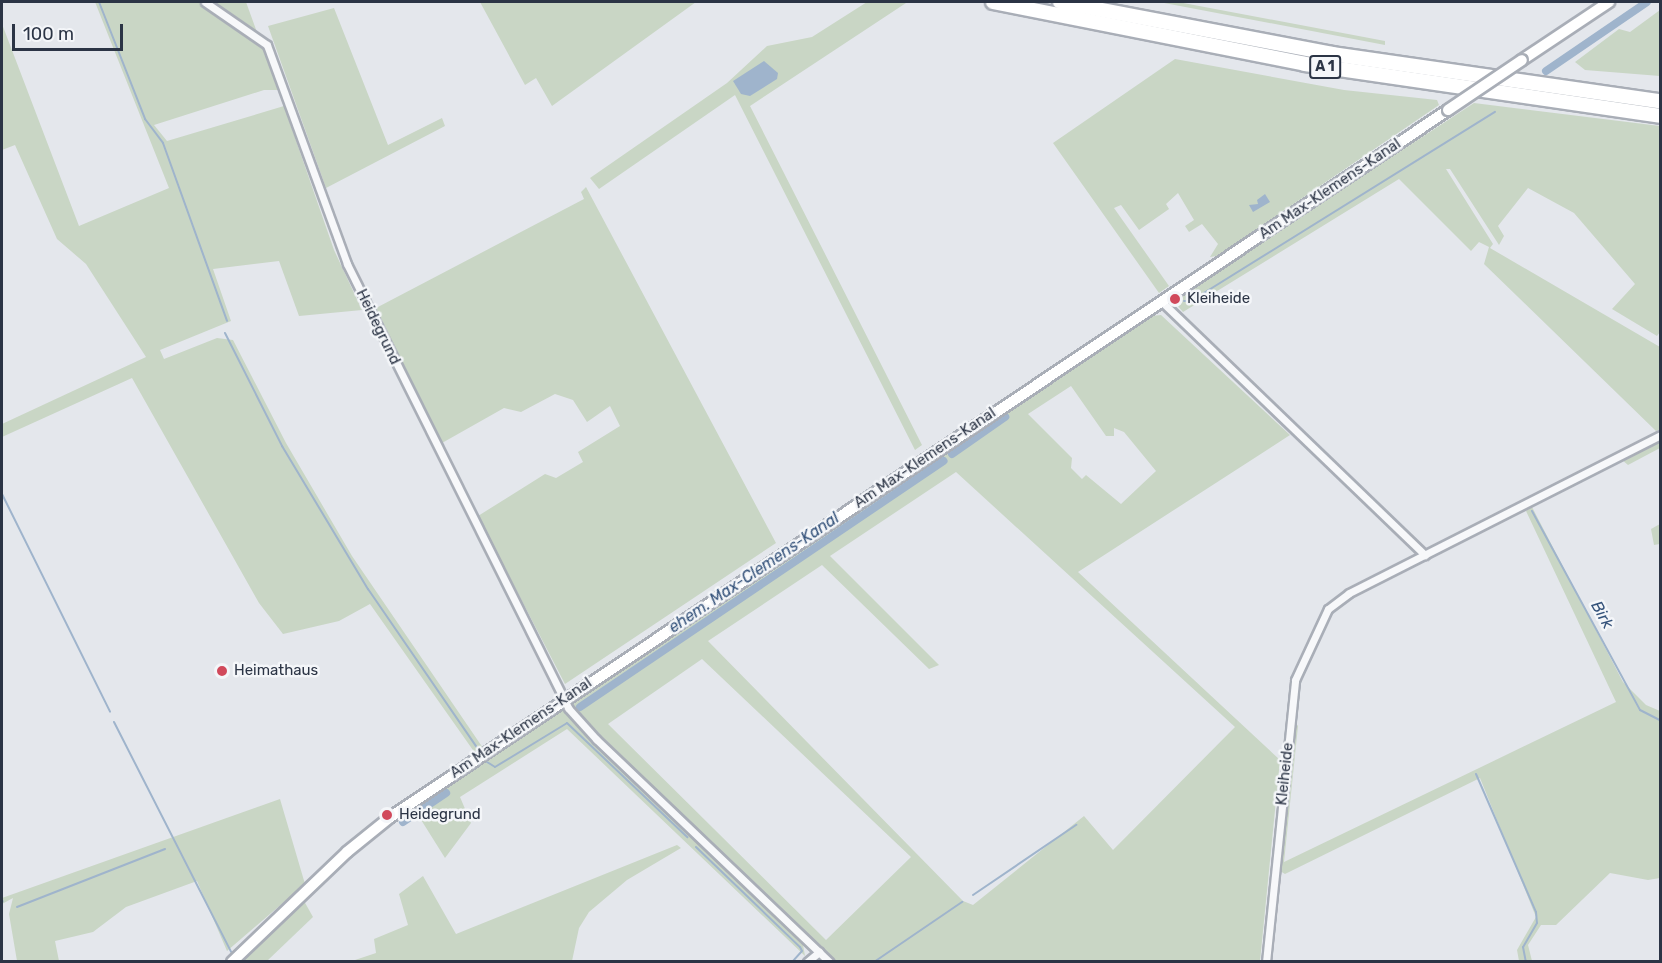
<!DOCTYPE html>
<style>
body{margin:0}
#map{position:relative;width:1662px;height:963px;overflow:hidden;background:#e4e7ec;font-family:Rubik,sans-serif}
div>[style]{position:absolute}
.green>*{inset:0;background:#c9d6c5}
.water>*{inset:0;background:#9fb4cc}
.stream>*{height:2px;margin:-1px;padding:0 1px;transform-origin:1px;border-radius:1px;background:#9fb4cc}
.canal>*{height:8px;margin:-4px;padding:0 4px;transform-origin:4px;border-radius:4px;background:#9fb4cc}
.roads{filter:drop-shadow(2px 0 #a9aeb7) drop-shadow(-2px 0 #a9aeb7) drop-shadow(0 2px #a9aeb7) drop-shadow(0 -2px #a9aeb7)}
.street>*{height:7px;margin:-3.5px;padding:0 3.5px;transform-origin:3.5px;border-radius:3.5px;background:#f7f8fa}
.secondary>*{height:10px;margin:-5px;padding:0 5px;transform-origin:5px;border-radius:5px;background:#fff}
.highway>*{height:14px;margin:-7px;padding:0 7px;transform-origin:7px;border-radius:7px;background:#fff}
.bridges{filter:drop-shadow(2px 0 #a9aeb7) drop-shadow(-2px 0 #a9aeb7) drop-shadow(0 2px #a9aeb7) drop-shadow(0 -2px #a9aeb7)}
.secondary-bridge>*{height:10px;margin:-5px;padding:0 5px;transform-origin:5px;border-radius:5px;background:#fff}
.dots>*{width:16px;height:16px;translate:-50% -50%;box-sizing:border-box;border:3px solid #f4f6f9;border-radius:50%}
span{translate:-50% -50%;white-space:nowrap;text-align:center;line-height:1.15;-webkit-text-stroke:5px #f4f6f9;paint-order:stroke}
.shield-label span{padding:2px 4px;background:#f4f6f9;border:2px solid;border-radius:4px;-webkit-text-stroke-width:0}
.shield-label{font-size:14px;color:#2b3445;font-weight:700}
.street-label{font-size:15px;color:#2b3445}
.poi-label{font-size:15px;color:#2b3445}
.left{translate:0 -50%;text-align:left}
.water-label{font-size:16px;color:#34527a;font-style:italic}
.frame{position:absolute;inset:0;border:3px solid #2b3445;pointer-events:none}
.scale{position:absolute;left:12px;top:24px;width:111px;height:27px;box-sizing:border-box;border:3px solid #2b3445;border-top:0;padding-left:8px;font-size:18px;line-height:21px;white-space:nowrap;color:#2b3445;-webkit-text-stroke:4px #f4f6f9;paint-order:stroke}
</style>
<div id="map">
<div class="green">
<i style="clip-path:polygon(95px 2px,246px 2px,278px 90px,264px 90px,154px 125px,167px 141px,284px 106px,334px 250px,362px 310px,299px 316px,279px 261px,213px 269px,231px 321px,160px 350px,164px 359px,217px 338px,233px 340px,286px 443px,352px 556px,483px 748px,475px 753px,370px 604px,339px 621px,283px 634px,259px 603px,132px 378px,2px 437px,2px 424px,146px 357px,86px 264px,57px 239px,15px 145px,2px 150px,2px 24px,79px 226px,169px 188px)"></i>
<i style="clip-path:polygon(480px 2px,696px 2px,552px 106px,536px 78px,525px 85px)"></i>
<i style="clip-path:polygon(867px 2px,906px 3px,750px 106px,922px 445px,915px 450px,735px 95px,599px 189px,590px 178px,727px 83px,767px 46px,812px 37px)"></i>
<i style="clip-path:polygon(1159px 2px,1178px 2px,1385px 41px,1385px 45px)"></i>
<i style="clip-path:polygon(334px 8px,388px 145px,442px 118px,445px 126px,326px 188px,268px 26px)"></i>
<i style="clip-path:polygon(1660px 10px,1660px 76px,1585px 70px,1575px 62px,1619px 29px,1630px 32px)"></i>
<i style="clip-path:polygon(1175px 59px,1344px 90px,1437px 100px,1439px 105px,1217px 256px,1210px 257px,1218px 244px,1202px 224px,1189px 232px,1185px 226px,1194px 220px,1178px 193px,1166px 204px,1169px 209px,1139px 230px,1121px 205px,1114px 208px,1169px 286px,1159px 293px,1053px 143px)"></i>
<i style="clip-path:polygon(1474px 103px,1660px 126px,1660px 332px,1657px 336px,1612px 309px,1635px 284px,1574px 213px,1528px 188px,1498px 226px,1504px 236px,1499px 245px,1450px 169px,1446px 169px,1493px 244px,1490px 248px,1660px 347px,1660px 429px,1656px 431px,1484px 264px,1489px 247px,1479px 242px,1471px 251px,1399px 179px,1183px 312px,1177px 305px,1178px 297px)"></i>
<i style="clip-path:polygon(586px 187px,776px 543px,565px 684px,478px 516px,545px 474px,556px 478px,583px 462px,578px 452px,620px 426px,610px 406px,587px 422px,573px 400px,555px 394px,521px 412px,504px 408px,442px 443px,376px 308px,584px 199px,581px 192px)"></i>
<i style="clip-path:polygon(evenodd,1161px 315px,1290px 435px,1078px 572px,1280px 760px,1260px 961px,832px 961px,578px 713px,573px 706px,576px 699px,978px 429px,1151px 316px,1161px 315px,1071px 386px,1106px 436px,1114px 436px,1114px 428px,1124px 432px,1156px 471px,1121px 504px,1086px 475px,1082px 479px,1071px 468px,1072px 458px,1028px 414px,1071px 386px,1161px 315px,956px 472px,1235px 727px,1113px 850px,1084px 816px,973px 905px,963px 901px,708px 641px,822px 565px,929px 669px,939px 665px,830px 556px,956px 472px,1161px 315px,702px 659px,911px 857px,826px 940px,608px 724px,702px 659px)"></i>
<i style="clip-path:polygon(1660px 439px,1660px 448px,1628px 465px,1621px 459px)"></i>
<i style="clip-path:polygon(1532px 507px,1623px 682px,1646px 705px,1660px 711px,1660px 878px,1648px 880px,1610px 873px,1556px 925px,1541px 925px,1528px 945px,1532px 961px,1519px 961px,1517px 950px,1536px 917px,1480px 778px,1285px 874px,1280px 871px,1294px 721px,1298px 726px,1284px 862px,1616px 702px,1526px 511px)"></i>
<i style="clip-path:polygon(1660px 524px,1660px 544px,1654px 545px,1651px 529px)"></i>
<i style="clip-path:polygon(561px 709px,802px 939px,805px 956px,567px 729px,460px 797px,471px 823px,445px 858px,413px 807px)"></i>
<i style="clip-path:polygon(280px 799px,305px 884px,227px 951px,197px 881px,126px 907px,93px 932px,55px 941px,59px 961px,17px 961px,9px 914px,13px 898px,2px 904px,2px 898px)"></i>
<i style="clip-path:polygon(677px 845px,681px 848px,627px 880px,589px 912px,579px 928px,572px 961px,352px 961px,376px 953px,374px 939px,408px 925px,399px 894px,423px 876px,456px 934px)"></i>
<i style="clip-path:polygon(304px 901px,313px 917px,267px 961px,240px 961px)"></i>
</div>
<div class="water">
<i style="clip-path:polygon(764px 61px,778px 73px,777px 79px,750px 96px,741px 94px,733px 81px)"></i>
<i style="clip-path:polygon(1265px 194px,1270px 202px,1253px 212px,1249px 205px,1258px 204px,1257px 200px)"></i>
</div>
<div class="stream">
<i style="left:99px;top:2px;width:126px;rotate:68.5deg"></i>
<i style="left:145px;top:119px;width:30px;rotate:53deg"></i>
<i style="left:163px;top:143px;width:189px;rotate:70.2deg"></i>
<i style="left:1184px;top:301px;width:7px"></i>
<i style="left:1191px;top:301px;width:358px;rotate:-31.9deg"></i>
<i style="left:225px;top:333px;width:127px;rotate:63.2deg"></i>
<i style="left:282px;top:446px;width:167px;rotate:59deg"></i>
<i style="left:368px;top:589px;width:191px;rotate:55.5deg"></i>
<i style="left:2px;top:494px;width:243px;rotate:63.6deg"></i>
<i style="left:1532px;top:511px;width:226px;rotate:61.5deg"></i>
<i style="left:1640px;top:710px;width:22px;rotate:27deg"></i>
<i style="left:114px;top:722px;width:258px;rotate:63deg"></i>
<i style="left:487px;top:762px;width:9px;rotate:32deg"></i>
<i style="left:495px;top:767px;width:84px;rotate:-31.4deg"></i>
<i style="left:567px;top:723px;width:166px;rotate:43.5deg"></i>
<i style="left:1476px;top:774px;width:150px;rotate:66.5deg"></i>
<i style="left:1536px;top:912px;width:11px;rotate:85deg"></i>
<i style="left:1537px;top:923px;width:28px;rotate:120deg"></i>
<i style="left:1523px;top:947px;width:15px;rotate:79deg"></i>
<i style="left:696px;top:847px;width:144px;rotate:43.9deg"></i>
<i style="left:800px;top:947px;width:4px;rotate:63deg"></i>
<i style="left:802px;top:951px;width:15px;rotate:132deg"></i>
<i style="left:973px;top:895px;width:125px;rotate:-34.2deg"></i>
<i style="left:2px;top:902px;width:1px;rotate:-45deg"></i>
<i style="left:17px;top:907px;width:159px;rotate:-21.4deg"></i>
<i style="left:874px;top:962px;width:107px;rotate:-34.3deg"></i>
</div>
<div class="canal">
<i style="left:1546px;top:71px;width:122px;rotate:-34.3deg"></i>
<i style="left:952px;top:454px;width:65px;rotate:-34.9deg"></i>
<i style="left:580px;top:707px;width:439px;rotate:-34.1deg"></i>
<i style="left:403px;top:822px;width:52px;rotate:-34deg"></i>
</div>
<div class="roads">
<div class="street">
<i style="left:205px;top:2px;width:75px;rotate:34.7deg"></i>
<i style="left:267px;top:45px;width:233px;rotate:69.9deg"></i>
<i style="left:347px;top:264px;width:496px;rotate:63.5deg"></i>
<i style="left:568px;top:708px;width:42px;rotate:47.9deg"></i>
<i style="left:596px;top:739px;width:323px;rotate:43.7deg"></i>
<i style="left:1162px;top:302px;width:365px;rotate:43.9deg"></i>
<i style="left:807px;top:962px;width:16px;rotate:-40deg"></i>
<i style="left:1266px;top:962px;width:283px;rotate:-84.1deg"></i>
<i style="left:1295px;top:680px;width:78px;rotate:-65.1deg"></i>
<i style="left:1328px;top:609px;width:26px;rotate:-37deg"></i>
<i style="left:1349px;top:593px;width:349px;rotate:-26.9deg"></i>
</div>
<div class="secondary">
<i style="left:1522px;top:60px;width:105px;rotate:-33.7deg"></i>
<i style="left:232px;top:962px;width:159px;rotate:-43.7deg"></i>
<i style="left:347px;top:852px;width:54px;rotate:-39deg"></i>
<i style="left:389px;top:818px;width:1274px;rotate:-33.76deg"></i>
</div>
<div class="highway">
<i style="left:993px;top:2px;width:318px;rotate:11.2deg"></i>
<i style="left:1305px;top:64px;width:359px;rotate:8.3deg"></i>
<i style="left:1060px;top:2px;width:277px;rotate:10.8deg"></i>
<i style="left:1332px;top:54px;width:331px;rotate:8.2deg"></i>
</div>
</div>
<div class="bridges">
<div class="secondary-bridge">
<i style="left:1448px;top:110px;width:89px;rotate:-34deg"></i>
</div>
</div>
<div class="dots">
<i style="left:1175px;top:299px;background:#d1495b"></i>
<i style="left:222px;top:671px;background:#d1495b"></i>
<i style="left:387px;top:815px;background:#d1495b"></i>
</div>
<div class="shield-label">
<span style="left:1325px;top:67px">A 1</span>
</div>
<div class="street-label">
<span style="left:1330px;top:189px;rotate:-34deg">Am Max-Klemens-Kanal</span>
<span style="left:378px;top:327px;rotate:64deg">Heidegrund</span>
<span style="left:925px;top:458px;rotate:-34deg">Am Max-Klemens-Kanal</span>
<span style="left:521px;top:728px;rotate:-34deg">Am Max-Klemens-Kanal</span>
<span style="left:1285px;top:774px;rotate:-84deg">Kleiheide</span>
</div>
<div class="poi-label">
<span class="left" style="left:1187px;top:299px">Kleiheide</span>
<span class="left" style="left:234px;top:671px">Heimathaus</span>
<span class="left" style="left:399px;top:815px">Heidegrund</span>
</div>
<div class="water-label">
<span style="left:754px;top:573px;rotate:-34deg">ehem. Max-Clemens-Kanal</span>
<span style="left:1602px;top:615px;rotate:61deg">Birk</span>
</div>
<div class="frame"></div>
<div class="scale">100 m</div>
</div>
